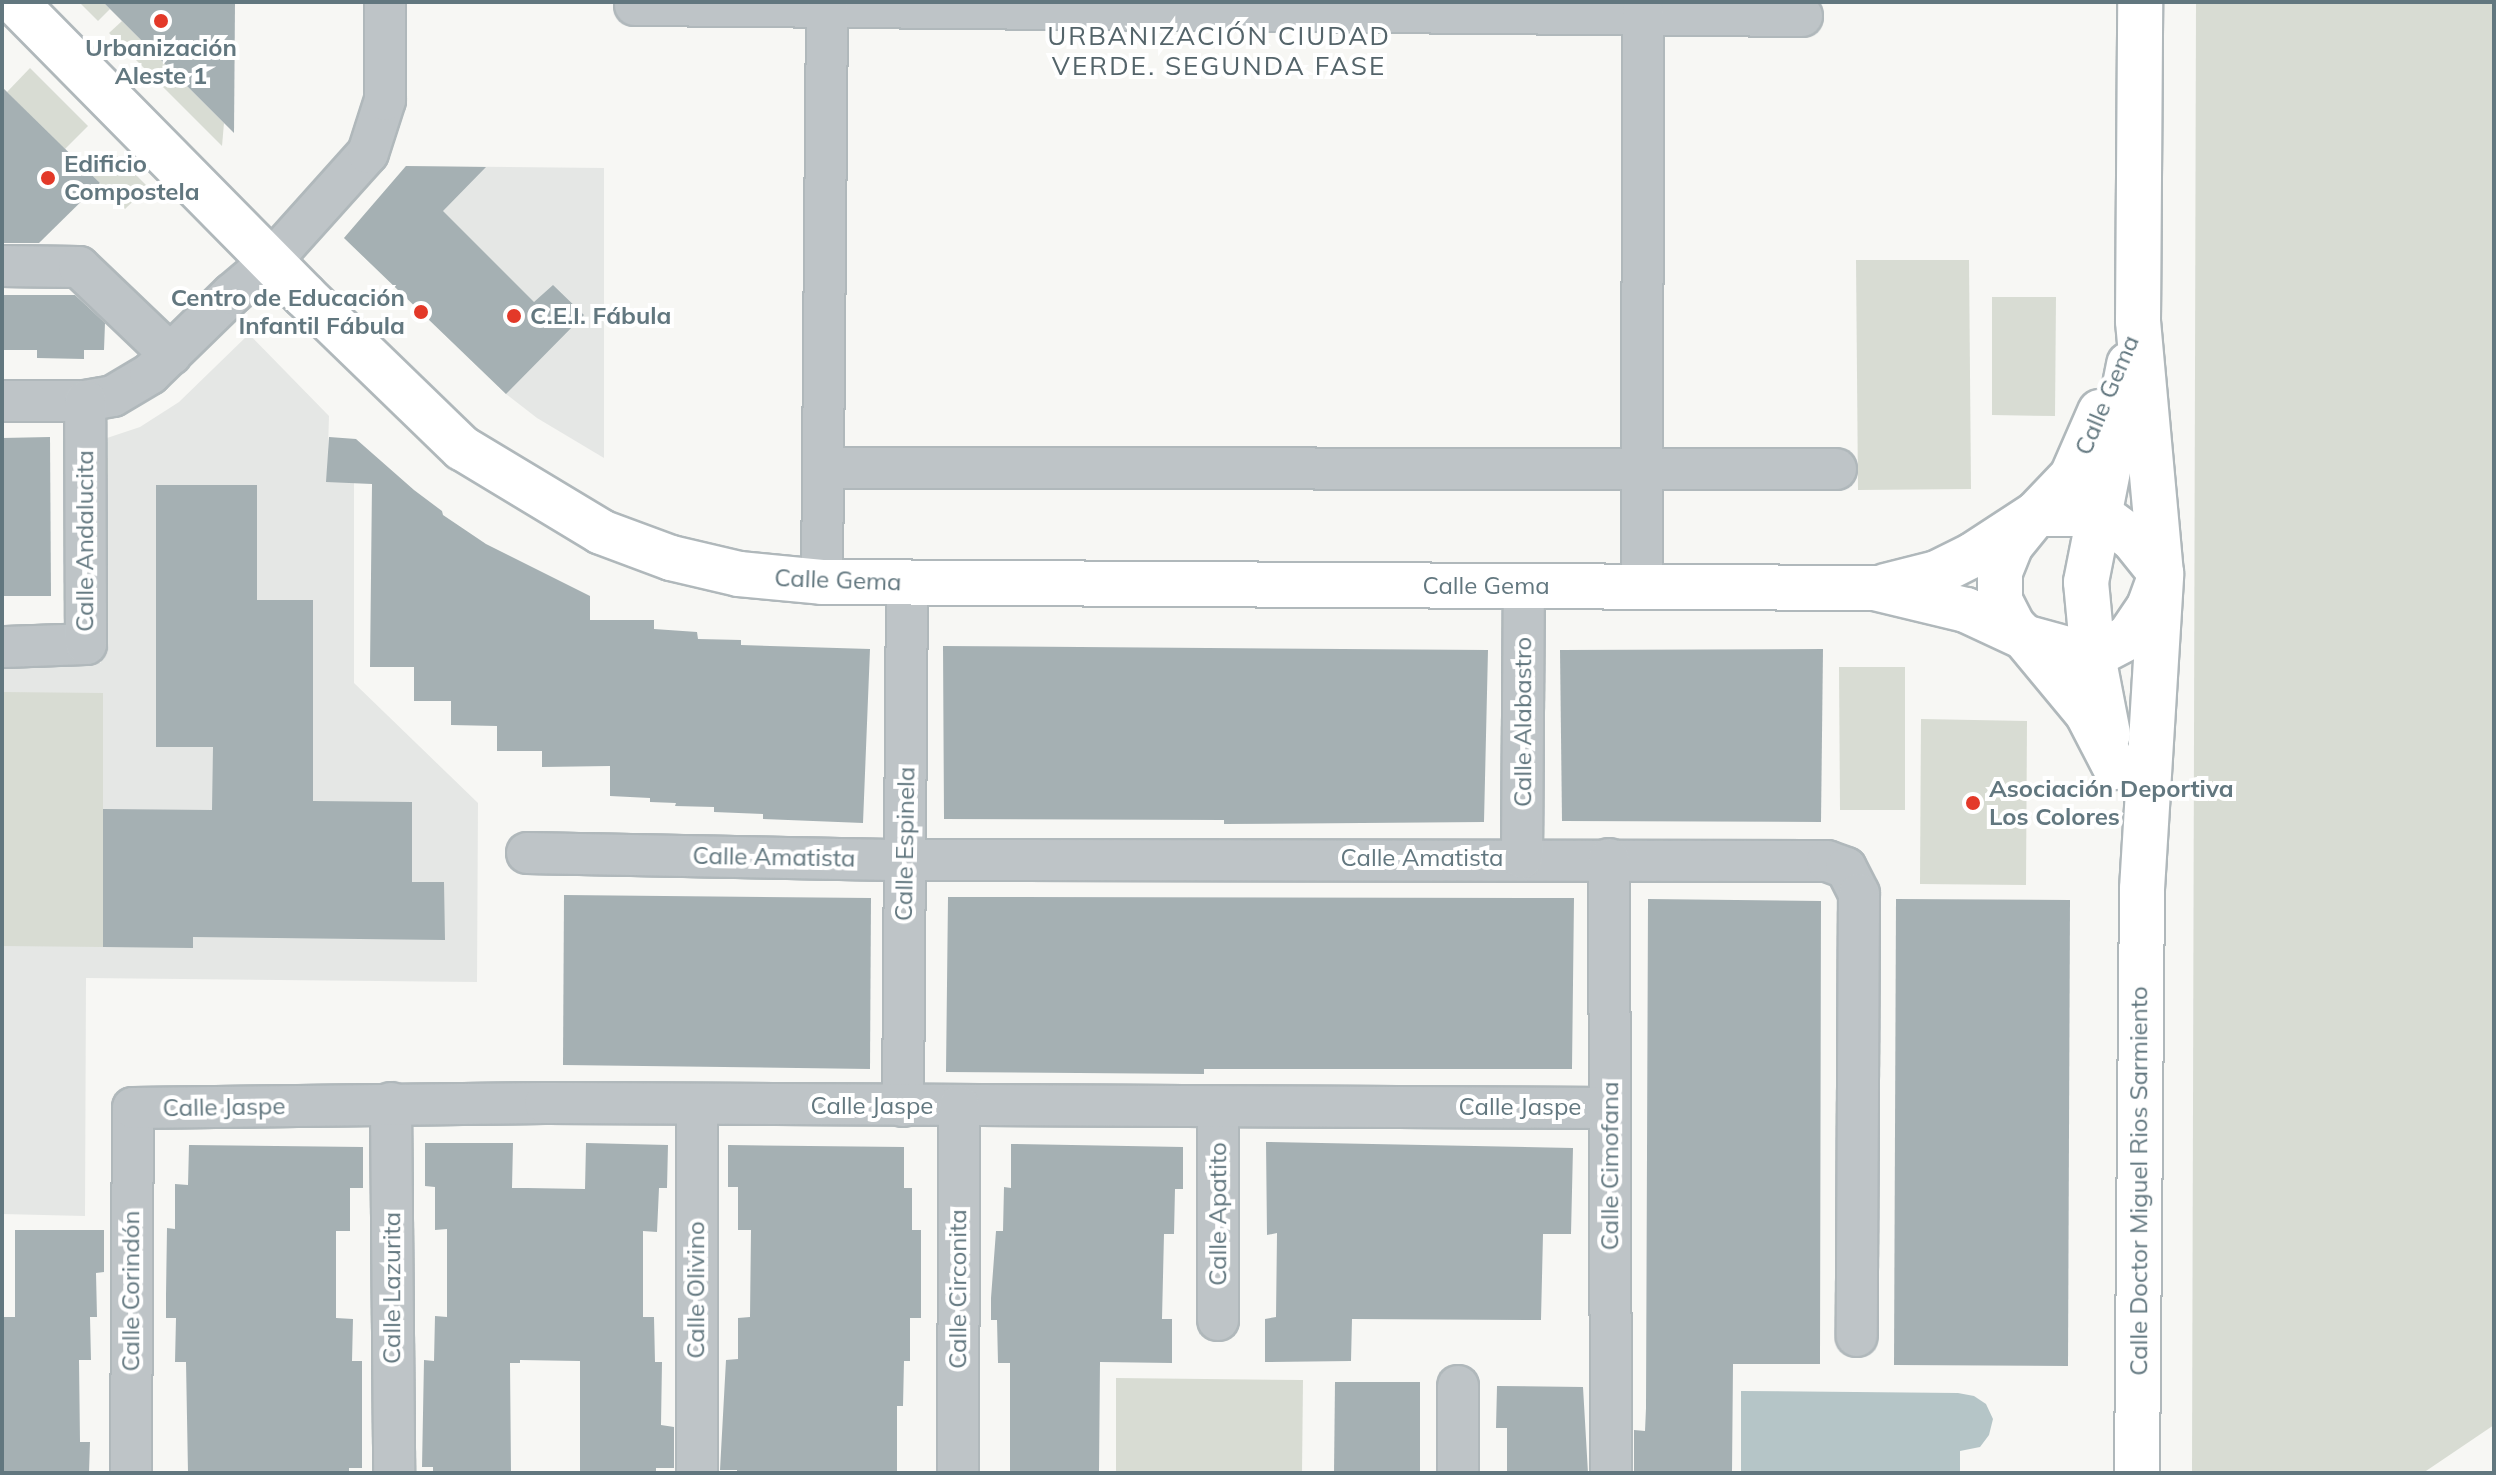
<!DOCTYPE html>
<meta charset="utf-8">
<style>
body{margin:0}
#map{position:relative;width:2496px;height:1475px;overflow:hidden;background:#f7f7f4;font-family:Mulish,sans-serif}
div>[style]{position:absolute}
.built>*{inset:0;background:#e5e7e5}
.green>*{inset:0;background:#d8dcd3}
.water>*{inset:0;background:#b5c5c7}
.building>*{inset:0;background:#a5b0b3}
.roads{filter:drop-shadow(2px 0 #b0b8bb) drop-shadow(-2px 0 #b0b8bb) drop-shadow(0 2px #b0b8bb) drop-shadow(0 -2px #b0b8bb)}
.street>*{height:40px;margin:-20px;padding:0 20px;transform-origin:20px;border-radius:20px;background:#bec4c7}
.secondary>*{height:44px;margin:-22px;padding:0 22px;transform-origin:22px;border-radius:22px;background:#fff}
.dots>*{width:22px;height:22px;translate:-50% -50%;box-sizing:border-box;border:4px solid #fff;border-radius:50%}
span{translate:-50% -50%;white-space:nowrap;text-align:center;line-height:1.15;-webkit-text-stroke:8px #fff;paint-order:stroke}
.poi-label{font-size:24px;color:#62777f;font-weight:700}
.left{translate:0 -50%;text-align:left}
.right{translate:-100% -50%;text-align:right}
.street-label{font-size:24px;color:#62777f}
.neighbourhood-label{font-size:26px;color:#54646a;letter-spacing:2px}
.frame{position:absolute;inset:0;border:4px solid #62777f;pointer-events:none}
</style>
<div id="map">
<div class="built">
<i style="clip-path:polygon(406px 166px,604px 168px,604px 458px,537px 418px,506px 394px,344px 238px)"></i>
<i style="clip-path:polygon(249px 334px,329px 416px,327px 481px,354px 482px,354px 683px,478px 803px,477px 982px,86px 978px,85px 1216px,2px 1214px,2px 663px,101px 663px,101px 440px,140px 427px,179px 402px)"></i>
</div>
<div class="green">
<i style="clip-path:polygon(79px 2px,103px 2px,110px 9px,98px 21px)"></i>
<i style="clip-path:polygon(2196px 2px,2494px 2px,2494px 1425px,2423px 1473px,2192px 1473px)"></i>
<i style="clip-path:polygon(122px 21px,224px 123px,222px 146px,109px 33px)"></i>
<i style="clip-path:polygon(30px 68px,88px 126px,65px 149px,7px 92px)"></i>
<i style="clip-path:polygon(112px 151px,148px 187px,125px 209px,90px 173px)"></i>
<i style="clip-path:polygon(1856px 260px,1969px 260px,1971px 489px,1858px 490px)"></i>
<i style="clip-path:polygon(1992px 297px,2056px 297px,2055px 416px,1992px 415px)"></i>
<i style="clip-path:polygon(1839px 667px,1905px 667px,1905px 810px,1840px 810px)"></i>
<i style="clip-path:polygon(2px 692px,103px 693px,103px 947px,2px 946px)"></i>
<i style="clip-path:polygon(1921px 719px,2027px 721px,2026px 885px,1920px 884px)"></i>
<i style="clip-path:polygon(1116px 1378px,1303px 1380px,1302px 1473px,1116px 1473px)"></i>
</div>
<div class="water">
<i style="clip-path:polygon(1741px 1391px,1958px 1393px,1974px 1396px,1986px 1404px,1993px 1419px,1989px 1435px,1980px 1447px,1960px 1451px,1960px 1473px,1741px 1473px)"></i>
</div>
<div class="building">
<i style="clip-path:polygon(103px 2px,235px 2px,234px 133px)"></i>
<i style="clip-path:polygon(2px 87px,100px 183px,39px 243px,2px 243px)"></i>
<i style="clip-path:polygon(406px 166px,486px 167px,443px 211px,534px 302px,553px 285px,584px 315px,506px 394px,344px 238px)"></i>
<i style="clip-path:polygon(2px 295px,75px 295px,105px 323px,104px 350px,84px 350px,84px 359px,37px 358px,37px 350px,2px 350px)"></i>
<i style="clip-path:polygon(50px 437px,51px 596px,2px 596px,2px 438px)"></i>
<i style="clip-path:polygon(329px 437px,356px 439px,414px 490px,442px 511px,443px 515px,486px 544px,590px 596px,590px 620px,654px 620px,654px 629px,697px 632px,698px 639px,741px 640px,741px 645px,870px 649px,863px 823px,763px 819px,763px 814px,714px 812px,714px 807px,675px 806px,676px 803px,650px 802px,650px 798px,610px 796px,610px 766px,542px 767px,542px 751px,497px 751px,497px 726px,451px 725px,451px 701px,414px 701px,414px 667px,370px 667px,372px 484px,326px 482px)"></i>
<i style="clip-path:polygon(156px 485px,257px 485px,257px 600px,313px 600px,313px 801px,412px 802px,412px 882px,444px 882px,445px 940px,193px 937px,193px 948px,103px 947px,103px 809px,212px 810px,213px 747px,156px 747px)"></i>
<i style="clip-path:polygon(943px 646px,1488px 650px,1484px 822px,1224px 824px,1224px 820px,944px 819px)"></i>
<i style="clip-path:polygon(1823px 649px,1821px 822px,1562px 821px,1560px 650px)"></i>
<i style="clip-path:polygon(564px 895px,871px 898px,870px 1069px,563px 1065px)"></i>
<i style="clip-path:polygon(948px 897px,1574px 898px,1572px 1069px,1204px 1069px,1204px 1074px,946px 1072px)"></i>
<i style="clip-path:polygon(1648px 899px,1821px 901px,1820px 1364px,1733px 1364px,1732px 1473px,1634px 1473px,1634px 1430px,1645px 1431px,1646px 1408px)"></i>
<i style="clip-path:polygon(1896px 899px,2070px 900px,2068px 1366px,1894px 1365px)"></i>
<i style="clip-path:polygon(1266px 1142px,1573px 1148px,1571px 1234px,1543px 1234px,1541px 1320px,1352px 1319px,1351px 1361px,1265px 1362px,1265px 1319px,1276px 1317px,1277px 1233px,1267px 1235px)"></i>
<i style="clip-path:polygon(425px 1143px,513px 1143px,512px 1188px,527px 1188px,585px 1189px,586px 1143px,668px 1145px,667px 1188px,659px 1188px,657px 1232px,643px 1231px,643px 1317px,654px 1317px,655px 1362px,662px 1362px,661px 1425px,674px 1427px,674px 1468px,656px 1468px,656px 1473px,580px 1473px,580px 1361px,520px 1360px,520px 1363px,510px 1363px,511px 1473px,433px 1473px,433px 1467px,422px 1467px,424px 1360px,434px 1361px,435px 1316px,447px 1317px,447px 1229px,435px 1230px,435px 1187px,425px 1186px)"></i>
<i style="clip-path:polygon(1011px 1144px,1183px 1147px,1183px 1189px,1175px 1189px,1174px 1234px,1164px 1234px,1162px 1319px,1172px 1319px,1172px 1363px,1100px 1362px,1099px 1472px,1010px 1473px,1010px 1363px,998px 1363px,997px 1320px,991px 1320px,991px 1298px,996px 1231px,1003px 1231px,1004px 1187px,1011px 1188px)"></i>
<i style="clip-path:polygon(189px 1145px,363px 1147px,363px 1188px,350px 1188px,350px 1231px,336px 1231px,336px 1318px,353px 1319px,352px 1361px,362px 1361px,362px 1468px,349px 1468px,349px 1473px,188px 1473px,186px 1362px,175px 1362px,176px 1318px,166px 1318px,166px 1295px,167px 1228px,175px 1229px,175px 1184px,188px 1185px)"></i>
<i style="clip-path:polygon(728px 1145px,904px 1147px,904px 1188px,912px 1188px,912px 1230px,921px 1230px,921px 1318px,910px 1318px,910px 1361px,904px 1361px,903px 1406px,897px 1406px,897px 1473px,737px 1473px,737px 1470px,720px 1470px,726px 1360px,738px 1359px,738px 1318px,750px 1317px,751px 1230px,738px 1230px,738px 1187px,728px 1187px)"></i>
<i style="clip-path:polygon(15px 1230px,104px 1230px,104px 1272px,96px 1273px,97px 1317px,90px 1317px,91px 1360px,79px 1360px,80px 1442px,90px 1442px,89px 1473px,2px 1473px,3px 1317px,15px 1317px)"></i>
<i style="clip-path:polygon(1335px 1382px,1420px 1382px,1420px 1473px,1334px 1473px)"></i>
<i style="clip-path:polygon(1497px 1386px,1583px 1387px,1588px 1473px,1507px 1473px,1507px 1428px,1496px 1428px)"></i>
</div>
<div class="roads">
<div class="street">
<i style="left:635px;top:5px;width:1167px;rotate:0.54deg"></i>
<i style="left:2px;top:266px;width:77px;rotate:0.7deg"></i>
<i style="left:79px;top:267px;width:127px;rotate:43.7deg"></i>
<i style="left:2px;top:401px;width:83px"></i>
<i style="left:85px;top:401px;width:28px;rotate:-10deg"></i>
<i style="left:113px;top:396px;width:43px;rotate:-30.7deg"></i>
<i style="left:150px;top:374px;width:115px;rotate:-44.3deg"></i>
<i style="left:232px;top:294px;width:51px;rotate:-40.2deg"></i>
<i style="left:271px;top:261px;width:145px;rotate:-48.1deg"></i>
<i style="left:368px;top:153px;width:56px;rotate:-72.2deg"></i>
<i style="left:385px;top:100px;width:98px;rotate:-90deg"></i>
<i style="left:824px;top:468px;width:1012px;rotate:0.06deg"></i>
<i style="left:822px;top:582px;width:575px;rotate:-89.5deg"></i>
<i style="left:1642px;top:585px;width:571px;rotate:-89.9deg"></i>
<i style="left:2px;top:647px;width:84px;rotate:-2deg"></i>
<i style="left:86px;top:644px;width:243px;rotate:-90.2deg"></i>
<i style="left:527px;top:853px;width:378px;rotate:1.1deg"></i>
<i style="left:905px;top:860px;width:922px;rotate:0.06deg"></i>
<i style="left:1827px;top:861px;width:20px;rotate:20deg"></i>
<i style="left:1846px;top:868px;width:29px;rotate:63deg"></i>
<i style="left:1859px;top:894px;width:442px;rotate:90.3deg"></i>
<i style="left:1522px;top:858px;width:272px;rotate:-89.6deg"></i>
<i style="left:1609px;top:859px;width:614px;rotate:89.81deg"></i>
<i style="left:391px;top:1103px;width:370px;rotate:89.5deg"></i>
<i style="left:903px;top:1106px;width:523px;rotate:-89.56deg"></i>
<i style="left:1218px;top:1320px;width:213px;rotate:-90deg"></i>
<i style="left:131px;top:1473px;width:365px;rotate:-89.7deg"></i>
<i style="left:133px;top:1108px;width:412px;rotate:-0.7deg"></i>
<i style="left:545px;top:1103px;width:1065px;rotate:0.27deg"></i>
<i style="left:697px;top:1473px;width:367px;rotate:-90deg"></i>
<i style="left:958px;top:1473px;width:367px;rotate:-89.8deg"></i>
<i style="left:1458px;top:1473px;width:87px;rotate:-90deg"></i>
</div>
<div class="secondary">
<i style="left:15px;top:2px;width:413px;rotate:45.4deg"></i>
<i style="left:305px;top:296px;width:219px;rotate:44.1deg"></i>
<i style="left:462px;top:448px;width:162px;rotate:31.1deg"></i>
<i style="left:601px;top:532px;width:75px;rotate:20.4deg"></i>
<i style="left:671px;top:558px;width:70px;rotate:13.2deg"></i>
<i style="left:739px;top:574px;width:83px;rotate:5.5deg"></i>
<i style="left:822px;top:582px;width:1053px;rotate:0.33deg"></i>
<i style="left:1875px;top:588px;width:94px;rotate:13.6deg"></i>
<i style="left:1966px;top:610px;width:64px;rotate:25deg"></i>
<i style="left:2024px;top:637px;width:99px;rotate:50.3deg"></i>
<i style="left:2087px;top:713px;width:61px;rotate:62.6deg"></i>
<i style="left:2036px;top:514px;width:63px"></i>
<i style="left:2099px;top:514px;width:42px;rotate:36.3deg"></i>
<i style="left:2133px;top:539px;width:45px;rotate:51.3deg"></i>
<i style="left:2161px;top:574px;width:35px;rotate:110deg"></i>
<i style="left:2149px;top:607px;width:36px;rotate:124deg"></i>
<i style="left:2129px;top:637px;width:41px;rotate:152.2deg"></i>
<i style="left:2093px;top:656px;width:72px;rotate:-164.6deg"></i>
<i style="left:2024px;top:637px;width:16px;rotate:-135deg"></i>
<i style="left:2013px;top:626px;width:29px;rotate:-117deg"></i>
<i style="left:2000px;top:600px;width:28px;rotate:-90deg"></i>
<i style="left:2000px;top:572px;width:29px;rotate:-68deg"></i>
<i style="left:2011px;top:545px;width:40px;rotate:-51deg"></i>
<i style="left:1885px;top:586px;width:54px;rotate:-14deg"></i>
<i style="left:1937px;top:573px;width:40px;rotate:-26.6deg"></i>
<i style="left:1973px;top:555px;width:75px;rotate:-33.1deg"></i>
<i style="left:2036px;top:514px;width:52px;rotate:-46.5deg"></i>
<i style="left:2072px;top:476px;width:70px;rotate:-66.4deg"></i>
<i style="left:2108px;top:734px;width:79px;rotate:-100.9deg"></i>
<i style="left:2093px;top:656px;width:74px;rotate:-95.4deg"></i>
<i style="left:2086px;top:582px;width:222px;rotate:-78.8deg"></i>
<i style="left:2137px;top:1473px;width:584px;rotate:-89.51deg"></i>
<i style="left:2142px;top:889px;width:316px;rotate:-86.5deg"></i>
<i style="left:2161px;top:574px;width:254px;rotate:-95.2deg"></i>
<i style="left:2138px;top:321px;width:319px;rotate:-89.6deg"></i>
</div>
</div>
<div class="dots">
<i style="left:161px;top:21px;background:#e33929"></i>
<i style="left:48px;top:178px;background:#e33929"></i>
<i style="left:421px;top:312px;background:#e33929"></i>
<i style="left:514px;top:316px;background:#e33929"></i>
<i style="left:1973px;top:803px;background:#e33929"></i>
</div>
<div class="poi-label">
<span style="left:161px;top:62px">Urbanización<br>Aleste 1</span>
<span class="left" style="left:64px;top:178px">Edificio<br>Compostela</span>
<span class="right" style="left:405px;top:312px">Centro de Educación<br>Infantil Fábula</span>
<span class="left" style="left:530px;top:316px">C.E.I. Fábula</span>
<span class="left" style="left:1989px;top:803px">Asociación Deportiva<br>Los Colores</span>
</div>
<div class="street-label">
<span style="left:2107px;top:395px;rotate:-67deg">Calle Gema</span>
<span style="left:85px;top:541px;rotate:-90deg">Calle Andalucita</span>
<span style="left:838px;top:580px;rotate:2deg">Calle Gema</span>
<span style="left:1486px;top:586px">Calle Gema</span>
<span style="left:1523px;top:722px;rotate:-90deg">Calle Alabastro</span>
<span style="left:905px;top:844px;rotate:-89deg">Calle Espinela</span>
<span style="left:774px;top:857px;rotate:1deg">Calle Amatista</span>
<span style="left:1422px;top:858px">Calle Amatista</span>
<span style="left:872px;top:1106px">Calle Jaspe</span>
<span style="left:224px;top:1107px;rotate:-1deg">Calle Jaspe</span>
<span style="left:1520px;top:1107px">Calle Jaspe</span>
<span style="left:1610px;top:1166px;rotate:-90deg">Calle Cimofana</span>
<span style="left:2139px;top:1181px;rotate:-90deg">Calle Doctor Miguel Rios Sarmiento</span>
<span style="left:1218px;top:1214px;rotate:-90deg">Calle Apatito</span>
<span style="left:392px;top:1288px;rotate:-90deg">Calle Lazurita</span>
<span style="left:958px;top:1289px;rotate:-90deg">Calle Circonita</span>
<span style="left:696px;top:1290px;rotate:-90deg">Calle Olivino</span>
<span style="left:131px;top:1291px;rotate:-90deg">Calle Corindón</span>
</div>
<div class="neighbourhood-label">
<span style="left:1219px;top:51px">URBANIZACIÓN CIUDAD<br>VERDE. SEGUNDA FASE</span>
</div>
<div class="frame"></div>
</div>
